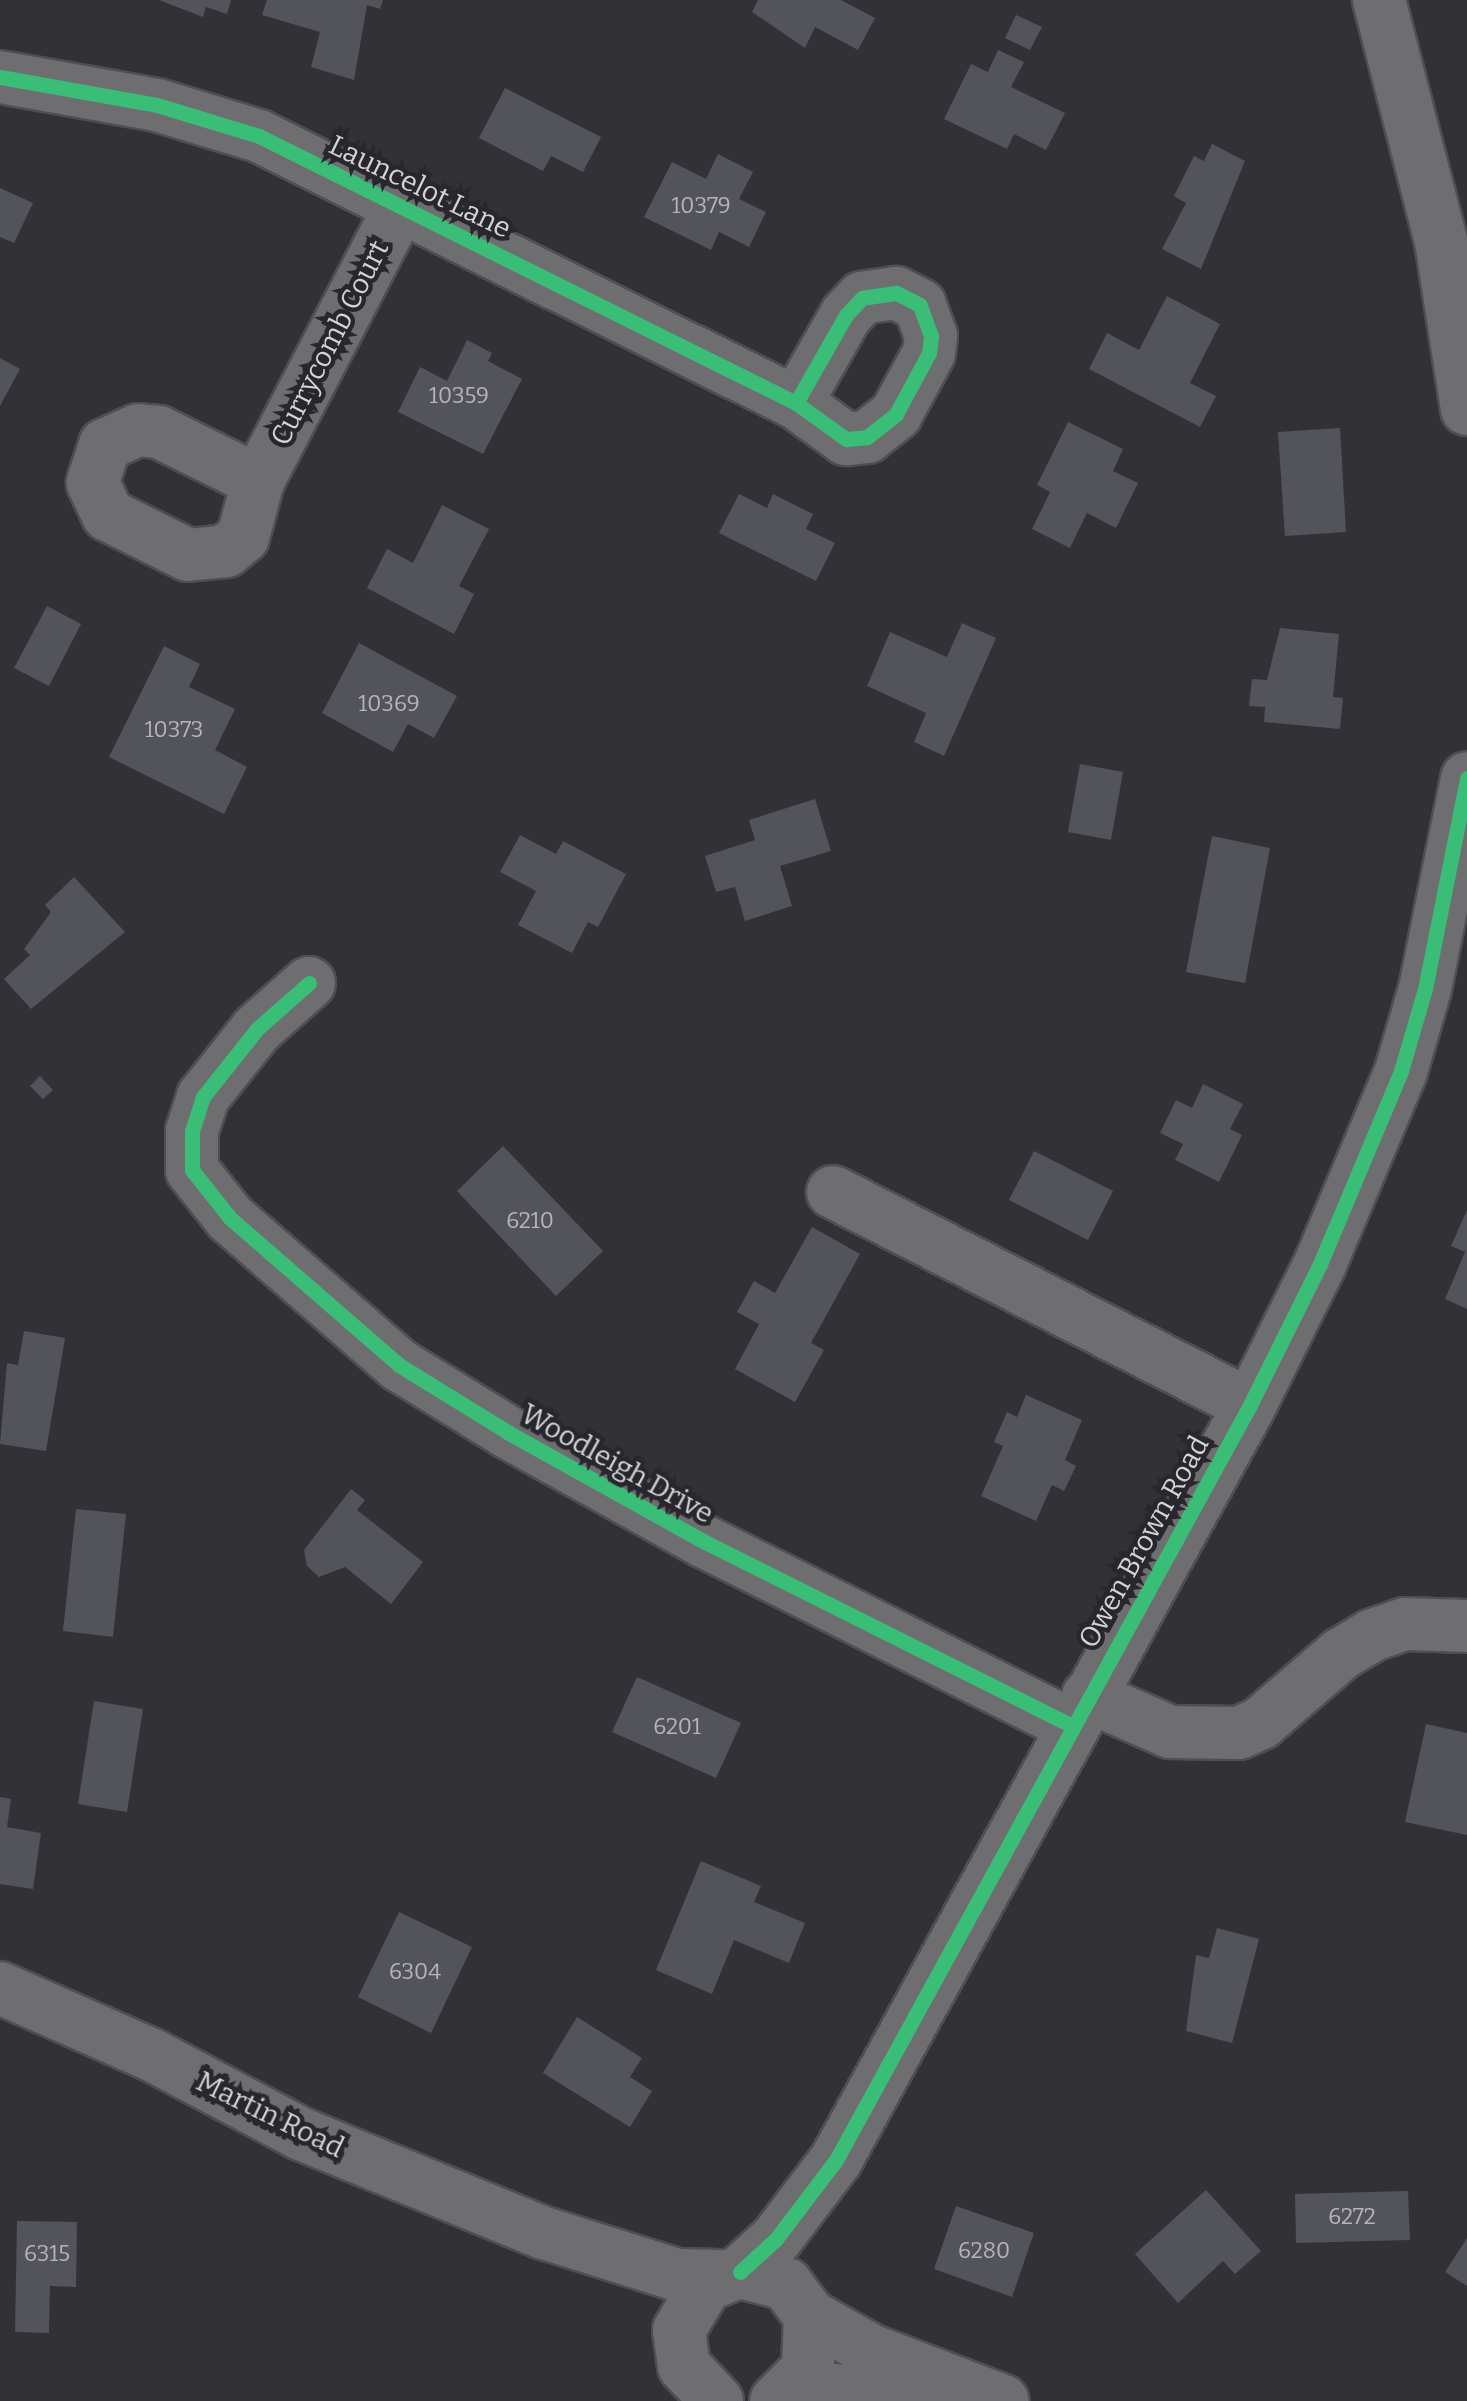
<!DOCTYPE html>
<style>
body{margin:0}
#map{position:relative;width:1467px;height:2401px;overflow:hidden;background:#323236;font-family:Bitter,serif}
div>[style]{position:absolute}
.building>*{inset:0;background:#52535b}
.roads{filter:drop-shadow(2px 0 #4f4f52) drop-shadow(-2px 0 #4f4f52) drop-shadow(0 2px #4f4f52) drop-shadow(0 -2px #4f4f52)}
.minor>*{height:52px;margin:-26px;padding:0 26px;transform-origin:26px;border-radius:26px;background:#6e6e71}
.cycleway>*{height:15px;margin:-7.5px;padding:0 7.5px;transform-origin:7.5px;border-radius:7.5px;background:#3abd76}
span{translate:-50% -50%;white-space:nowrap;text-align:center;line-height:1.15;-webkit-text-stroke:9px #27272d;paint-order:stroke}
.number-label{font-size:22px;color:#b4b4b9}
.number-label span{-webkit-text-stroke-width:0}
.street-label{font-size:28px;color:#d4d4d8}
</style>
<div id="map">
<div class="building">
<i style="clip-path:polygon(159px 0,231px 0,227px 14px,206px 7px,203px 17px)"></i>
<i style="clip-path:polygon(267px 0,383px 0,380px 9px,367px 5px,354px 80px,311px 67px,320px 32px,262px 15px)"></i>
<i style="clip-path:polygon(758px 0,841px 0,875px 18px,858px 50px,815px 27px,805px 48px,752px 12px)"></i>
<i style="clip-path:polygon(1016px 15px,1042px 27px,1030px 50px,1005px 38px)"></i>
<i style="clip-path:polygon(998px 50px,1024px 62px,1011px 87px,1065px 113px,1046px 150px,1014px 134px,1007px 149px,944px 119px,971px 64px,988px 72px)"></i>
<i style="clip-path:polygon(505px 88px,601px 137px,583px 172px,551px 156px,543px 171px,479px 138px)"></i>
<i style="clip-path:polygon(1212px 144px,1245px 161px,1201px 269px,1162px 249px,1186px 203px,1174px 196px,1194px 156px,1204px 161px)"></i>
<i style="clip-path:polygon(718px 154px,753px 172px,739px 199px,766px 212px,749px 247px,719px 232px,711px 250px,644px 217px,672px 162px,706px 179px)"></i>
<i style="clip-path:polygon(0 188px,33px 203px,14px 243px,0 237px)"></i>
<i style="clip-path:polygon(1167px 296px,1220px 324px,1190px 383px,1216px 396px,1200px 427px,1089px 369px,1107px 333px,1139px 350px)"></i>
<i style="clip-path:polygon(467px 340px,492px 353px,488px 361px,522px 379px,483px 454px,398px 412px,420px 367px,447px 381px)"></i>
<i style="clip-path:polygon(0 358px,20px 369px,0 406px)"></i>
<i style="clip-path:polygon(1068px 422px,1123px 449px,1113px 471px,1138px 483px,1116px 528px,1087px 513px,1070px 548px,1032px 529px,1050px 492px,1037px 485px)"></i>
<i style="clip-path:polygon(1340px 428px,1346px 532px,1285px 536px,1278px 432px)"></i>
<i style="clip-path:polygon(739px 494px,767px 508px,773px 494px,813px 514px,806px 529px,835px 543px,816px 581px,719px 533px)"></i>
<i style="clip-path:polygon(442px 505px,489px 529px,459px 586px,474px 594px,454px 634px,367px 588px,387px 549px,413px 563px)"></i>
<i style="clip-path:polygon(47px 606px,81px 624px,49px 686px,14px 668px)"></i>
<i style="clip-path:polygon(962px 623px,996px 638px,944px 756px,914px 742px,926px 713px,867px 686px,890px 632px,947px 657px)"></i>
<i style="clip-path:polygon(1280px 628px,1339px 634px,1333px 697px,1343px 698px,1340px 729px,1264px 722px,1265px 707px,1249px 706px,1252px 679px,1267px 680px)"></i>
<i style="clip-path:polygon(359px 643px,457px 696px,434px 738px,408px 724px,393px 752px,322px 713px)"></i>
<i style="clip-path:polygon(164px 646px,200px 664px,189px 687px,235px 709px,215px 750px,247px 767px,224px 814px,109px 757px)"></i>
<i style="clip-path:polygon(1080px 764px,1123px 772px,1111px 840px,1068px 832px)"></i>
<i style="clip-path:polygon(815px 799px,831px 851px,780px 866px,792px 906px,745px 921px,735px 887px,716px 892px,705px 856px,755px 840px,749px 820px)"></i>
<i style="clip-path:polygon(520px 835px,556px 854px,563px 841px,626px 874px,598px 927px,588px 922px,572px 953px,518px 925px,536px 891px,500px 872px)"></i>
<i style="clip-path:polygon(1212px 836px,1270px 848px,1245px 983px,1186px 972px)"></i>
<i style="clip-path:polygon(74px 877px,125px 932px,31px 1009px,4px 979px,30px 955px,24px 949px,51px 912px,45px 905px)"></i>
<i style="clip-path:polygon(40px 1076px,53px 1090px,43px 1099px,30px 1086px)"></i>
<i style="clip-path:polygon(1203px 1084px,1243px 1104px,1230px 1129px,1242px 1135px,1219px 1182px,1175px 1160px,1183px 1144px,1160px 1133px,1176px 1100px,1192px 1108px)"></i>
<i style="clip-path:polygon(503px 1146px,603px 1251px,556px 1296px,457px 1191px)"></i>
<i style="clip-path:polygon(1034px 1151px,1113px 1191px,1088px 1240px,1009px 1200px)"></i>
<i style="clip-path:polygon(1467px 1210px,1467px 1309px,1445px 1299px,1465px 1252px,1451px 1246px)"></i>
<i style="clip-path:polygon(812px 1227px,860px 1254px,811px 1343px,824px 1350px,795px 1402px,735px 1369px,759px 1324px,737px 1312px,754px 1281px,775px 1293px)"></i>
<i style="clip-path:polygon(24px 1331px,65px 1338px,46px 1451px,0 1444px,7px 1363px,18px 1365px)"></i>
<i style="clip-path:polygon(1026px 1395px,1082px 1420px,1065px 1460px,1076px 1466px,1064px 1491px,1052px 1485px,1036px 1521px,981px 1496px,1003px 1446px,994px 1442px,1007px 1412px,1017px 1417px)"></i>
<i style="clip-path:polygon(351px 1489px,365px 1500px,357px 1510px,423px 1562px,391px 1604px,345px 1567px,319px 1577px,307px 1566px,304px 1550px)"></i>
<i style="clip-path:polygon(76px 1509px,126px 1514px,113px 1637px,63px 1631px)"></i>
<i style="clip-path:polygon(637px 1677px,741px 1723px,716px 1778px,612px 1732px)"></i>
<i style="clip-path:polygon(94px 1701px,143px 1709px,127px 1812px,78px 1804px)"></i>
<i style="clip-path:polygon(1426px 1724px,1467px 1733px,1467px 1835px,1405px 1822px)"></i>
<i style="clip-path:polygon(0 1797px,11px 1799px,7px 1827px,41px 1833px,33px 1889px,0 1884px)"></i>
<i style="clip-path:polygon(701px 1861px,761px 1886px,754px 1902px,805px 1923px,789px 1963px,734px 1940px,712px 1994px,656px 1970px)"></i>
<i style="clip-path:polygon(399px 1912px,472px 1947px,431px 2033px,358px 1997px)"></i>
<i style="clip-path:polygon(1217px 1928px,1259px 1939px,1232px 2043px,1186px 2031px,1196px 1955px,1209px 1958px)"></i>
<i style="clip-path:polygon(577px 2017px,642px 2058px,630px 2077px,652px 2091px,630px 2127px,543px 2073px)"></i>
<i style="clip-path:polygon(1206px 2190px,1261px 2251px,1235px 2274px,1223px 2261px,1178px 2303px,1135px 2254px)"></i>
<i style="clip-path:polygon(1408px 2191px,1410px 2240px,1296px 2243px,1295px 2194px)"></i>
<i style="clip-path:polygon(956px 2206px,1034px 2233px,1012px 2297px,934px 2269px)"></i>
<i style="clip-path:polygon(17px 2221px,77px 2222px,76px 2287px,50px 2286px,49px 2333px,15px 2332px)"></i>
<i style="clip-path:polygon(1467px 2238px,1467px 2286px,1445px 2272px)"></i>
</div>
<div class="roads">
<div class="minor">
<i style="left:1379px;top:0;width:249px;rotate:75.6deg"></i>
<i style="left:1441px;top:241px;width:170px;rotate:81.2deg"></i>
<i style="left:0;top:77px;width:159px;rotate:10.1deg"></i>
<i style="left:157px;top:105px;width:107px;rotate:16.9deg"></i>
<i style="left:259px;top:136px;width:600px;rotate:26.44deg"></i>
<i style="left:796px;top:403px;width:62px;rotate:35.8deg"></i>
<i style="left:846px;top:439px;width:21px;rotate:-5deg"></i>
<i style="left:867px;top:437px;width:37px;rotate:-38deg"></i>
<i style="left:896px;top:414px;width:69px;rotate:-61.6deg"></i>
<i style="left:929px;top:353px;width:17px;rotate:-83deg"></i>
<i style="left:931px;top:336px;width:33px;rotate:-110deg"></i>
<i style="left:920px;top:305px;width:27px;rotate:-153deg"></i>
<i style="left:896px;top:293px;width:34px;rotate:172deg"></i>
<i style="left:862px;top:298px;width:23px;rotate:133deg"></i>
<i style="left:846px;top:315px;width:101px;rotate:119.6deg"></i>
<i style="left:258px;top:481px;width:110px;rotate:-153.7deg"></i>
<i style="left:159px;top:432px;width:21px;rotate:-175deg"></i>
<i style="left:138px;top:430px;width:36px;rotate:156deg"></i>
<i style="left:105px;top:445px;width:40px;rotate:108deg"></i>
<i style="left:93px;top:483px;width:35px;rotate:65deg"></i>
<i style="left:108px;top:515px;width:89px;rotate:26.6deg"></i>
<i style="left:188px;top:555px;width:38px;rotate:-6deg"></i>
<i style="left:226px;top:551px;width:22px;rotate:-39deg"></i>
<i style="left:243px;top:537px;width:58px;rotate:-75deg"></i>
<i style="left:258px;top:481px;width:311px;rotate:-62.6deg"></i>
<i style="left:309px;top:983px;width:69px;rotate:138.5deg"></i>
<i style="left:257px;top:1029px;width:87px;rotate:128.5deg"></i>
<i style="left:203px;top:1097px;width:36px;rotate:108deg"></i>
<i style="left:192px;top:1131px;width:39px;rotate:90deg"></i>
<i style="left:192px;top:1170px;width:61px;rotate:51.6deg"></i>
<i style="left:230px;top:1218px;width:224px;rotate:41deg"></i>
<i style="left:399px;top:1365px;width:129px;rotate:31.7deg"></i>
<i style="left:509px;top:1433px;width:224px;rotate:29.1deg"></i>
<i style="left:705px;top:1542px;width:409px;rotate:26.6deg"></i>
<i style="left:833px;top:1192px;width:468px;rotate:27.1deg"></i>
<i style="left:1088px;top:1696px;width:90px;rotate:23.7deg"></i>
<i style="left:1170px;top:1732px;width:69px;rotate:0.8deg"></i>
<i style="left:1239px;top:1733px;width:24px;rotate:-24deg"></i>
<i style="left:1261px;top:1723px;width:106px;rotate:-40.8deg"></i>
<i style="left:1341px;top:1654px;width:37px;rotate:-31deg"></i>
<i style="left:1373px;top:1635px;width:34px;rotate:-19deg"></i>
<i style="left:1405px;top:1624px;width:62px;rotate:1.8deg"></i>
<i style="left:0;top:1988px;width:166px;rotate:23.8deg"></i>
<i style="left:152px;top:2055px;width:169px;rotate:27.9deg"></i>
<i style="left:301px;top:2134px;width:262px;rotate:22.2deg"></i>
<i style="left:544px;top:2233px;width:139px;rotate:17.5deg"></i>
<i style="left:677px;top:2275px;width:44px;rotate:1.3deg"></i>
<i style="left:740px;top:2272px;width:49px;rotate:-42.5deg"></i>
<i style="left:776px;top:2239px;width:99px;rotate:-52.8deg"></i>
<i style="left:836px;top:2160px;width:861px;rotate:-61.26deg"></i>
<i style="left:1250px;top:1405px;width:157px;rotate:-63.6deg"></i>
<i style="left:1320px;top:1264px;width:209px;rotate:-67.2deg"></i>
<i style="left:1401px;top:1071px;width:85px;rotate:-73.7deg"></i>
<i style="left:1425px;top:989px;width:215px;rotate:-78.7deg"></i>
<i style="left:810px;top:2316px;width:69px;rotate:29.5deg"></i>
<i style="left:870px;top:2350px;width:142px;rotate:21deg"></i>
<i style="left:785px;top:2396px;width:36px;rotate:-11deg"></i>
<i style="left:820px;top:2389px;width:128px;rotate:4.5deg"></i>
<i style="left:717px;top:2401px;width:48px;rotate:-133.3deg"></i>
<i style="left:684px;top:2366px;width:36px;rotate:-98deg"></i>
<i style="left:679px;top:2330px;width:52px;rotate:-59deg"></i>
<i style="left:706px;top:2285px;width:36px;rotate:-21deg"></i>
<i style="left:740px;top:2272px;width:48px;rotate:14.6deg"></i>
<i style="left:786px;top:2284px;width:40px;rotate:53deg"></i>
<i style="left:810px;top:2316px;width:53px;rotate:92.2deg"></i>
<i style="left:808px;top:2369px;width:45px;rotate:135deg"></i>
</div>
</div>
<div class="cycleway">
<i style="left:0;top:77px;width:159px;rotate:10.1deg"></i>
<i style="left:157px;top:105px;width:107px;rotate:16.9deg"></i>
<i style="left:259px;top:136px;width:600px;rotate:26.44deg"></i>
<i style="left:796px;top:403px;width:62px;rotate:35.8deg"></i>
<i style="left:846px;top:439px;width:21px;rotate:-5deg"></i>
<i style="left:867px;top:437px;width:37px;rotate:-38deg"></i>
<i style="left:896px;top:414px;width:69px;rotate:-61.6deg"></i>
<i style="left:929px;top:353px;width:17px;rotate:-83deg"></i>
<i style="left:931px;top:336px;width:33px;rotate:-110deg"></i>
<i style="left:920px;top:305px;width:27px;rotate:-153deg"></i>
<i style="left:896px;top:293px;width:34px;rotate:172deg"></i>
<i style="left:862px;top:298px;width:23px;rotate:133deg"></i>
<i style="left:846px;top:315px;width:101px;rotate:119.6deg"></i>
<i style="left:309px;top:983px;width:69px;rotate:138.5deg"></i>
<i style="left:257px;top:1029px;width:87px;rotate:128.5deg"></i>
<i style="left:203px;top:1097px;width:36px;rotate:108deg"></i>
<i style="left:192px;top:1131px;width:39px;rotate:90deg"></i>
<i style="left:192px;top:1170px;width:61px;rotate:51.6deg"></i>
<i style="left:230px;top:1218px;width:224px;rotate:41deg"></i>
<i style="left:399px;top:1365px;width:129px;rotate:31.7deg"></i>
<i style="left:509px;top:1433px;width:224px;rotate:29.1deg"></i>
<i style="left:705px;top:1542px;width:409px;rotate:26.6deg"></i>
<i style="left:740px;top:2272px;width:49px;rotate:-42.5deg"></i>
<i style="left:776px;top:2239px;width:99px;rotate:-52.8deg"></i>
<i style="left:836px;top:2160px;width:861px;rotate:-61.26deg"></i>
<i style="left:1250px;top:1405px;width:157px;rotate:-63.6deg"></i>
<i style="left:1320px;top:1264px;width:209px;rotate:-67.2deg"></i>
<i style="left:1401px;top:1071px;width:85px;rotate:-73.7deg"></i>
<i style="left:1425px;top:989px;width:215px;rotate:-78.7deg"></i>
</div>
<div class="number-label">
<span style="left:701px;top:206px">10379</span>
<span style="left:459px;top:396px">10359</span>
<span style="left:389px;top:704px">10369</span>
<span style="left:174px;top:730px">10373</span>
<span style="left:530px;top:1221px">6210</span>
<span style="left:677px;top:1727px">6201</span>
<span style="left:415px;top:1972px">6304</span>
<span style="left:1352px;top:2217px">6272</span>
<span style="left:984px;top:2251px">6280</span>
<span style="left:47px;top:2254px">6315</span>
</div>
<div class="street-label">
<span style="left:420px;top:187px;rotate:26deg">Launcelot Lane</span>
<span style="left:330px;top:343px;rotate:-63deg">Currycomb Court</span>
<span style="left:617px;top:1464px;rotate:29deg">Woodleigh Drive</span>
<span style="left:1144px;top:1542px;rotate:-61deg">Owen Brown Road</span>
<span style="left:270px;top:2115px;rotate:26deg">Martin Road</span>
</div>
</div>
